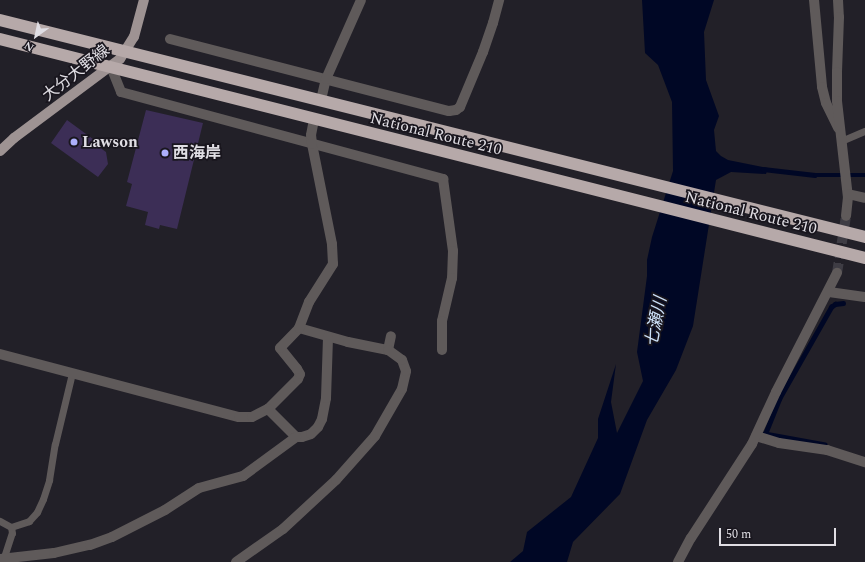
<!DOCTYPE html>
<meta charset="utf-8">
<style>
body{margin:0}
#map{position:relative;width:865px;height:562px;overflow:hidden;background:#222028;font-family:Spectral,"Noto Sans JP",serif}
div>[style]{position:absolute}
.water>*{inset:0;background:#000725}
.stream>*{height:4.5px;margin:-2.25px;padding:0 2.25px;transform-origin:2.25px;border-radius:2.25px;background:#000725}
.building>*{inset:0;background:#3c2e56}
.street-tunnel>*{height:10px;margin-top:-5px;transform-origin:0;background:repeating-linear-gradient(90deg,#3e3c44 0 10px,transparent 0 15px)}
.lane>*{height:7px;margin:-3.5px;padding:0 3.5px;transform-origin:3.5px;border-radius:3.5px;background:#5f5a5a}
.street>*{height:10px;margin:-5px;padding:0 5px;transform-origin:5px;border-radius:5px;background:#5f5a5a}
.primary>*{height:10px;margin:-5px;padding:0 5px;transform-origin:5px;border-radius:5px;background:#9e9393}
.highway>*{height:12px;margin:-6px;padding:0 6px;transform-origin:6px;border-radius:6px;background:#b6a9a9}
.dots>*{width:11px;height:11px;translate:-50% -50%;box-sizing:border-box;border:2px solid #19161e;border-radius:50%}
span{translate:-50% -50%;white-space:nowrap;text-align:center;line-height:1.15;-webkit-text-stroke:3.5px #19161e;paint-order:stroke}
.street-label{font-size:16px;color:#e0dee4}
.poi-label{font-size:16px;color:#e0dee4;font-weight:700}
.left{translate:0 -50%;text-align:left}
.water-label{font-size:17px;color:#cee2fa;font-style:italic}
.north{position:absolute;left:16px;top:16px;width:40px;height:40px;-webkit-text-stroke:3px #19161e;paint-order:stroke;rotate:213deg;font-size:11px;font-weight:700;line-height:16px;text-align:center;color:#e0dee4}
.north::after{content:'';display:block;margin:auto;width:14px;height:18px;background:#e0dee4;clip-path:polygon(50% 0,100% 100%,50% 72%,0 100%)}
.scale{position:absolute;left:719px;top:528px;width:117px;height:18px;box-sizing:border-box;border:2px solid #e0dee4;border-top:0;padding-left:5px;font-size:12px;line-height:14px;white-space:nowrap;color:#e0dee4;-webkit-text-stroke:3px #19161e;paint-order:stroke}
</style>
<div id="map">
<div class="water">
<i style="clip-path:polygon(642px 0,714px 0,704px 32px,706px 80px,719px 116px,714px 130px,716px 151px,721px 156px,728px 160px,768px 168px,766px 174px,731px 172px,716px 180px,693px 326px,676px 370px,647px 420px,620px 494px,573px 542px,567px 562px,510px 562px,523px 551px,527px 532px,571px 497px,598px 438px,598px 419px,616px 364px,611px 402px,617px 433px,643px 381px,637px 352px,647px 276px,647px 260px,652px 237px,673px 171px,672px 102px,658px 65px,645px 53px)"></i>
</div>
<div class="stream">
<i style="left:763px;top:169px;width:52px;rotate:6.6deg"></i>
<i style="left:815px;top:175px;width:50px"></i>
<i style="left:825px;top:445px;width:61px;rotate:-169.6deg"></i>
<i style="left:765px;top:434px;width:38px;rotate:-68deg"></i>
<i style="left:779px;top:399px;width:106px;rotate:-60.5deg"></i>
<i style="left:831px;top:307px;width:5px;rotate:-37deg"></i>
<i style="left:835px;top:304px;width:8px;rotate:-7deg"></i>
</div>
<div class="building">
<i style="clip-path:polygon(146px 110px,203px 123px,177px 229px,160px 225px,159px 229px,145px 225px,148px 212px,126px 206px,132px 184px,127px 182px)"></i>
<i style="clip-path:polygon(67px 120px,97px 142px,95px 144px,106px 152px,108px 164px,98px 177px,51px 143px)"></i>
</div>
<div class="street-tunnel">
<i style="left:837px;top:273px;width:58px;rotate:-81deg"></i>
</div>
<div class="lane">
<i style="left:841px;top:141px;width:26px;rotate:-23deg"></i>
<i style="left:0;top:521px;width:13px;rotate:29deg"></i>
<i style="left:3px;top:560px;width:28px;rotate:-72deg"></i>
<i style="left:12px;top:533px;width:6px;rotate:-99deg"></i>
<i style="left:11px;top:527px;width:19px;rotate:-18deg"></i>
<i style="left:29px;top:521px;width:12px;rotate:-48deg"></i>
<i style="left:37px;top:512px;width:14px;rotate:-65deg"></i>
<i style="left:43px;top:499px;width:20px;rotate:-72deg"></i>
<i style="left:49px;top:480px;width:36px;rotate:-81deg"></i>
<i style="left:55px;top:444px;width:73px;rotate:-76.5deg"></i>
</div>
<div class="street">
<i style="left:814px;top:0;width:87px;rotate:84.7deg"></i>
<i style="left:822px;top:87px;width:16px;rotate:76deg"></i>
<i style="left:826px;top:103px;width:28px;rotate:64deg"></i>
<i style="left:838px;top:0;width:17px;rotate:87deg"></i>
<i style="left:839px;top:17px;width:55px;rotate:92.1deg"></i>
<i style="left:837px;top:72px;width:29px;rotate:90deg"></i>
<i style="left:837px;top:101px;width:97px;rotate:83.5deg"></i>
<i style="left:848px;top:197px;width:19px;rotate:96deg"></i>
<i style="left:170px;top:39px;width:288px;rotate:14.5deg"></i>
<i style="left:449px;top:111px;width:7px;rotate:-8deg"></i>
<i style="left:456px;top:110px;width:5px;rotate:-37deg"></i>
<i style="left:460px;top:107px;width:60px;rotate:-67.3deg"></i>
<i style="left:483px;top:52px;width:31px;rotate:-71deg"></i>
<i style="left:493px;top:23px;width:24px;rotate:-75deg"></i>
<i style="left:111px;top:67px;width:27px;rotate:68deg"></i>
<i style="left:121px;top:92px;width:334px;rotate:15.1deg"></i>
<i style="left:443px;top:179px;width:73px;rotate:82.1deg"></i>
<i style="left:453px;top:251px;width:27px;rotate:92deg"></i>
<i style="left:452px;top:278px;width:44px;rotate:103.1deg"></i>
<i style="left:442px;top:321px;width:29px;rotate:90deg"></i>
<i style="left:321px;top:100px;width:22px;rotate:-77deg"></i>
<i style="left:326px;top:79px;width:86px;rotate:-66.1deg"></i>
<i style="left:848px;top:194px;width:17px;rotate:13deg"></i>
<i style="left:829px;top:292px;width:36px;rotate:8deg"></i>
<i style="left:299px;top:328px;width:51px;rotate:15.9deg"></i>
<i style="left:348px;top:342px;width:41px;rotate:11.3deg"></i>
<i style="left:388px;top:350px;width:14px;rotate:-78deg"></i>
<i style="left:0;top:354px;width:247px;rotate:14.8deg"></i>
<i style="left:239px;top:417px;width:13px"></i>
<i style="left:252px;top:417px;width:18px;rotate:-27deg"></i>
<i style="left:268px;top:409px;width:42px;rotate:-45deg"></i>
<i style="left:298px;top:379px;width:5px;rotate:-68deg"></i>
<i style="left:300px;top:374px;width:6px;rotate:-121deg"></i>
<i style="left:297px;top:369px;width:27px;rotate:-129deg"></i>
<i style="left:280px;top:348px;width:28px;rotate:-46deg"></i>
<i style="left:299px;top:328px;width:28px;rotate:-69deg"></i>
<i style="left:309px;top:302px;width:45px;rotate:-57.7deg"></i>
<i style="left:333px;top:264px;width:20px;rotate:-93deg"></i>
<i style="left:332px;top:244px;width:102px;rotate:-101.3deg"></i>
<i style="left:312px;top:144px;width:9px;rotate:-96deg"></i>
<i style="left:311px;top:135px;width:16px;rotate:-79deg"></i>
<i style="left:268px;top:409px;width:40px;rotate:45deg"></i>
<i style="left:296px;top:437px;width:6px"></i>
<i style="left:302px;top:437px;width:9px;rotate:-18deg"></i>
<i style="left:311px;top:434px;width:10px;rotate:-45deg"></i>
<i style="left:318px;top:427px;width:9px;rotate:-63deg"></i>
<i style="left:322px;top:419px;width:21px;rotate:-79deg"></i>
<i style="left:326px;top:398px;width:61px;rotate:-88.1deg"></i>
<i style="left:756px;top:436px;width:24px;rotate:17deg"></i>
<i style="left:779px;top:443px;width:49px;rotate:8.3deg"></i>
<i style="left:827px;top:450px;width:40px;rotate:18deg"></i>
<i style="left:0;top:559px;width:54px;rotate:-6.3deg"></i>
<i style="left:54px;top:553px;width:37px;rotate:-13deg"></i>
<i style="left:90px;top:545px;width:23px;rotate:-20deg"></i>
<i style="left:112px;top:537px;width:59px;rotate:-27deg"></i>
<i style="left:165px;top:510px;width:40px;rotate:-32.9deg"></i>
<i style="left:199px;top:488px;width:46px;rotate:-15.3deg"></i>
<i style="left:243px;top:476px;width:66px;rotate:-36.3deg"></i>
<i style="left:236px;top:562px;width:57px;rotate:-35.1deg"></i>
<i style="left:283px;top:529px;width:72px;rotate:-42.8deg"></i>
<i style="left:336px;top:480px;width:59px;rotate:-48.4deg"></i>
<i style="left:375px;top:436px;width:54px;rotate:-60.1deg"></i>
<i style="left:402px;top:389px;width:18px;rotate:-77deg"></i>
<i style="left:406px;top:371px;width:12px;rotate:-110deg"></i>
<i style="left:402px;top:360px;width:17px;rotate:-144deg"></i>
<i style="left:678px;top:562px;width:27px;rotate:-62deg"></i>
<i style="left:691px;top:538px;width:112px;rotate:-57deg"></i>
<i style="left:752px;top:444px;width:57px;rotate:-65.2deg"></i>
<i style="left:776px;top:392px;width:134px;rotate:-62.9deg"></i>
</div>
<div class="primary">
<i style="left:0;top:151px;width:19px;rotate:-43deg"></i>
<i style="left:14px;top:138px;width:132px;rotate:-36.7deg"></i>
<i style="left:120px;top:59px;width:26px;rotate:-58deg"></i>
<i style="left:134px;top:37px;width:38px;rotate:-75deg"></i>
</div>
<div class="highway">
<i style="left:0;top:20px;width:892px;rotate:14.08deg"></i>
<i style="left:0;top:39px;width:892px;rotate:14.21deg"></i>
</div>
<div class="dots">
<i style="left:74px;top:142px;background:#adaffb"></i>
<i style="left:165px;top:153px;background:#adaffb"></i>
</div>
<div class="street-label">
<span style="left:76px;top:73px;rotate:-38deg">大分大野線</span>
<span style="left:436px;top:134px;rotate:14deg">National Route 210</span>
<span style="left:751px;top:213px;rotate:14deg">National Route 210</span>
</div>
<div class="poi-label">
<span class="left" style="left:82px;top:142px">Lawson</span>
<span class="left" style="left:173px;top:153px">西海岸</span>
</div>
<div class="water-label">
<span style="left:657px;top:322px;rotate:-79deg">七瀬川</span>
</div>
<div class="north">N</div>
<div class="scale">50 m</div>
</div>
